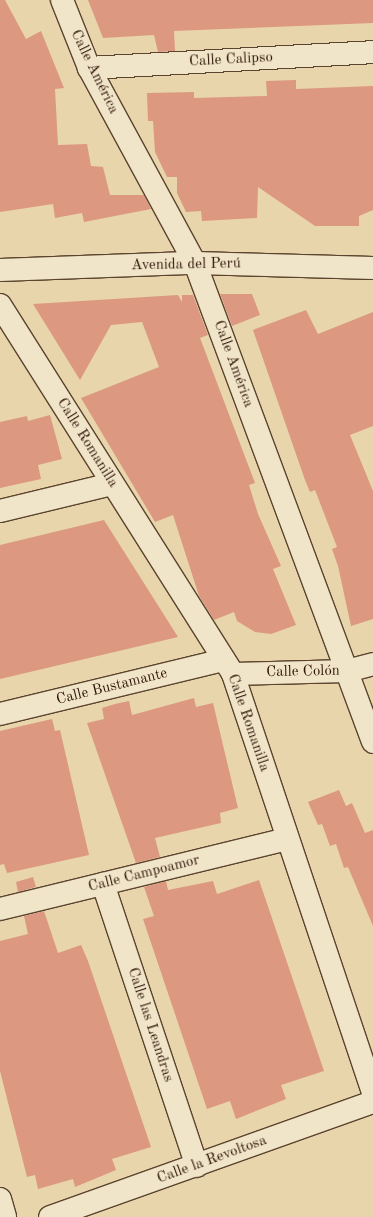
<!DOCTYPE html>
<meta charset="utf-8">
<style>
body{margin:0}
#map{position:relative;width:373px;height:1217px;overflow:hidden;background:#e8d5ac;font-family:"Old Standard TT",serif}
div>[style]{position:absolute}
.building>*{inset:0;background:#dc9881}
.roads{filter:drop-shadow(1px 0 #5b442e) drop-shadow(-1px 0 #5b442e) drop-shadow(0 1px #5b442e) drop-shadow(0 -1px #5b442e)}
.street>*{height:22px;margin:-11px;padding:0 11px;transform-origin:11px;border-radius:11px;background:#f0e4c9}
.secondary>*{height:22px;margin:-11px;padding:0 11px;transform-origin:11px;border-radius:11px;background:#f0e4c9}
span{translate:-50% -50%;white-space:nowrap;text-align:center;line-height:1.15;-webkit-text-stroke:3px #f0e4c9;paint-order:stroke}
.street-label{font-size:15px;color:#2c1304}
</style>
<div id="map">
<div class="building">
<i style="clip-path:polygon(0 0,5px 0,26px 39px,41px 31px,64px 88px,55px 89px,58px 145px,87px 144px,91px 166px,103px 167px,110px 195px,144px 195px,151px 209px,84px 222px,82px 213px,55px 218px,53px 204px,0 212px)"></i>
<i style="clip-path:polygon(88px 0,373px 0,373px 23px,174px 31px,175px 51px,158px 52px,154px 35px,103px 38px)"></i>
<i style="clip-path:polygon(296px 80px,296px 89px,373px 86px,373px 210px,359px 216px,359px 226px,315px 226px,258px 187px,257px 218px,202px 221px,201px 211px,186px 212px,177px 193px,177px 177px,167px 177px,155px 152px,153px 121px,148px 121px,147px 93px,194px 92px,194px 98px,267px 96px,266px 81px)"></i>
<i style="clip-path:polygon(220px 294px,252px 294px,260px 315px,232px 326px)"></i>
<i style="clip-path:polygon(178px 295px,182px 302px,182px 295px,193px 295px,208px 335px,200px 338px,255px 483px,249px 485px,258px 514px,281px 566px,273px 569px,296px 625px,271px 634px,255px 632px,237px 621px,234px 612px,214px 620px,199px 596px,173px 515px,155px 522px,81px 398px,159px 367px,142px 322px,111px 325px,80px 380px,33px 304px)"></i>
<i style="clip-path:polygon(306px 310px,318px 334px,373px 312px,373px 426px,350px 435px,373px 491px,373px 619px,351px 626px,338px 566px,332px 549px,337px 547px,315px 490px,310px 492px,305px 480px,253px 330px)"></i>
<i style="clip-path:polygon(50px 415px,62px 459px,38px 465px,41px 479px,0 488px,0 422px,27px 416px,28px 421px)"></i>
<i style="clip-path:polygon(104px 520px,178px 637px,0 679px,0 545px)"></i>
<i style="clip-path:polygon(194px 698px,196px 707px,213px 703px,238px 808px,220px 813px,221px 823px,155px 838px,160px 857px,136px 863px,87px 723px,104px 719px,102px 708px,115px 704px,129px 701px,132px 715px)"></i>
<i style="clip-path:polygon(52px 719px,55px 731px,60px 730px,89px 855px,7px 873px,4px 864px,0 865px,0 731px)"></i>
<i style="clip-path:polygon(339px 790px,346px 806px,352px 803px,365px 833px,373px 830px,373px 926px,348px 867px,344px 868px,336px 844px,330px 846px,322px 824px,318px 825px,308px 802px)"></i>
<i style="clip-path:polygon(33px 877px,36px 887px,18px 892px,16px 882px)"></i>
<i style="clip-path:polygon(259px 880px,324px 1071px,281px 1085px,286px 1099px,236px 1119px,230px 1101px,207px 1109px,143px 919px,154px 916px,144px 887px,166px 881px,168px 890px,213px 881px,217px 894px)"></i>
<i style="clip-path:polygon(44px 911px,58px 953px,81px 945px,88px 961px,151px 1147px,112px 1159px,116px 1170px,75px 1187px,73px 1179px,38px 1189px,35px 1175px,27px 1177px,0 1071px,0 941px,28px 934px,24px 916px)"></i>
</div>
<div class="roads">
<div class="street">
<i style="left:62px;top:0;width:73px;rotate:68.3deg"></i>
<i style="left:89px;top:68px;width:222px;rotate:61.5deg"></i>
<i style="left:195px;top:263px;width:511px;rotate:69.61deg"></i>
<i style="left:89px;top:68px;width:284px;rotate:-3.2deg"></i>
<i style="left:0;top:305px;width:436px;rotate:57.7deg"></i>
<i style="left:233px;top:674px;width:442px;rotate:71.5deg"></i>
<i style="left:0;top:511px;width:115px;rotate:-13.6deg"></i>
<i style="left:233px;top:674px;width:114px;rotate:-1.5deg"></i>
<i style="left:347px;top:671px;width:27px;rotate:-15deg"></i>
<i style="left:0;top:714px;width:230px;rotate:-13.6deg"></i>
<i style="left:103px;top:884px;width:297px;rotate:71.6deg"></i>
<i style="left:0;top:909px;width:295px;rotate:-13.7deg"></i>
<i style="left:0;top:1199px;width:19px;rotate:74deg"></i>
<i style="left:50px;top:1217px;width:343px;rotate:-19.6deg"></i>
</div>
<div class="secondary">
<i style="left:0;top:270px;width:195px;rotate:-2.1deg"></i>
<i style="left:195px;top:263px;width:178px;rotate:1.6deg"></i>
</div>
</div>
<div class="street-label">
<span style="left:231px;top:60px;rotate:-3deg">Calle Calipso</span>
<span style="left:94px;top:72px;rotate:64deg">Calle América</span>
<span style="left:186px;top:265px;rotate:-1deg">Avenida del Perú</span>
<span style="left:233px;top:364px;rotate:70deg">Calle América</span>
<span style="left:87px;top:443px;rotate:58deg">Calle Romanilla</span>
<span style="left:303px;top:672px;rotate:-1deg">Calle Colón</span>
<span style="left:112px;top:687px;rotate:-14deg">Calle Bustamante</span>
<span style="left:248px;top:723px;rotate:71deg">Calle Romanilla</span>
<span style="left:144px;top:874px;rotate:-14deg">Calle Campoamor</span>
<span style="left:150px;top:1025px;rotate:72deg">Calle las Leandras</span>
<span style="left:212px;top:1160px;rotate:-20deg">Calle la Revoltosa</span>
</div>
</div>
